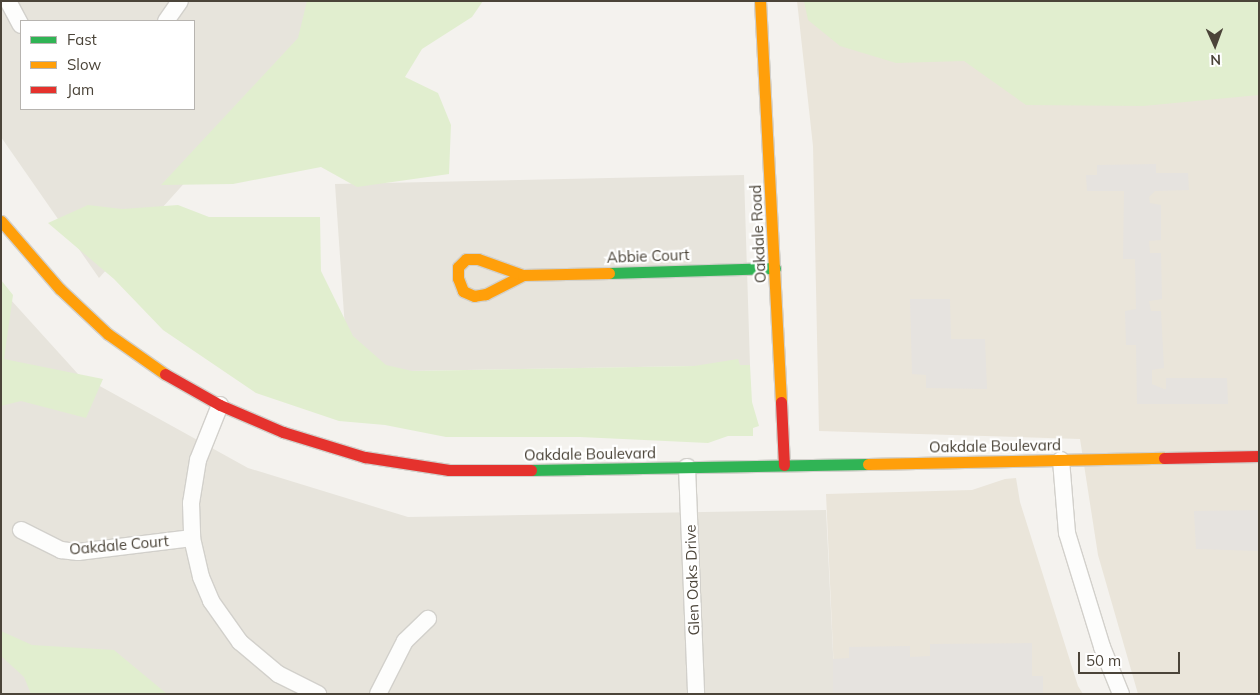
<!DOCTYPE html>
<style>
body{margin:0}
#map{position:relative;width:1260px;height:695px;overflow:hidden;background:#f4f2ee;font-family:Mulish,sans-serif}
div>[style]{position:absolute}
.residential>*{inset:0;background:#e7e4dc}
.education>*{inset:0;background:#eae5da}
.green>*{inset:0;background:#e1eecf}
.parking>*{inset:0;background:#e6e3df}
.roads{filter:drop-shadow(1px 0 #d2d0cb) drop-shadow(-1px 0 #d2d0cb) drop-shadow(0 1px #d2d0cb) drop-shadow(0 -1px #d2d0cb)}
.street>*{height:16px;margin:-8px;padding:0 8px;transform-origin:8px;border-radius:8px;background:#fdfdfc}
.fast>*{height:11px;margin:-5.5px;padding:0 5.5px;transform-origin:5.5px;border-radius:5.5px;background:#30b455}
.slow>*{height:11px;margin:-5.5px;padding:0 5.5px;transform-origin:5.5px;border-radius:5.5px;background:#ff9f0a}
.jam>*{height:11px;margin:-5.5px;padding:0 5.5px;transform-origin:5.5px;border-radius:5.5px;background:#e5322d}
span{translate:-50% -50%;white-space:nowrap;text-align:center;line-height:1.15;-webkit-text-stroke:4.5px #fff;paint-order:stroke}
.street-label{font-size:15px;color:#4b4439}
.frame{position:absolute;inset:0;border:2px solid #4b4439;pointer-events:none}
.legend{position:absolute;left:20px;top:20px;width:175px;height:90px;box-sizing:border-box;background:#fff;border:1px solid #b7b4b0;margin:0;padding:6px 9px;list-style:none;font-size:15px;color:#4b4439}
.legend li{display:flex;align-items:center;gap:10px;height:25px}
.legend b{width:25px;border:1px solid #b7b4b0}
.north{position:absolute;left:1190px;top:20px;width:50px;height:50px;-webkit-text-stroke:4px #fff;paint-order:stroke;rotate:178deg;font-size:14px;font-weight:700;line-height:20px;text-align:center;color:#4b4439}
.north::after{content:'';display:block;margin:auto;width:18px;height:22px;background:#4b4439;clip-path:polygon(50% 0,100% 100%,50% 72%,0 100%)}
.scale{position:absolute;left:1078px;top:652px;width:102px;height:22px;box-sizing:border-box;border:2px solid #4b4439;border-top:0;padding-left:6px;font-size:15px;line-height:18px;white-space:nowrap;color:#4b4439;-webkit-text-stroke:4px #fff;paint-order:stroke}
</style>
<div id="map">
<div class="residential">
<i style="clip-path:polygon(evenodd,1px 1px,312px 1px,315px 38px,99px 278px,1px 137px,1px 1px,21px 21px,194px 21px,194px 109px,21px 109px,21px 21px)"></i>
<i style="clip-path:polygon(744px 175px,750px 365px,348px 372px,335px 184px)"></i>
<i style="clip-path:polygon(1px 289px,78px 374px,248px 468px,408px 517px,826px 510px,835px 694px,1px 694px)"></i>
</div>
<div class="education">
<i style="clip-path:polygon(797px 1px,1259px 1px,1259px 694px,1138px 694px,1098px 555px,1080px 439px,819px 431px,813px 146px)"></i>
<i style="clip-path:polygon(1016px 478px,1020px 502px,1078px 686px,1083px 694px,835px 694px,826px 494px,972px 490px,1005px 479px)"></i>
</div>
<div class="green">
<i style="clip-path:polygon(307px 1px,483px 1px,472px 17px,422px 49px,405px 77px,438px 93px,451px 125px,449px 174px,357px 187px,321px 167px,233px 184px,161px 185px,298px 38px)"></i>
<i style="clip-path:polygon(804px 1px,1259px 1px,1259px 95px,1143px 106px,1026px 105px,964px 61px,896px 63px,840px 46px,808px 20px)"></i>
<i style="clip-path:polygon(88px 205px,122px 209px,178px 205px,209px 217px,320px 217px,321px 271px,353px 336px,386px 365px,412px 371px,694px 366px,738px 359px,740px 365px,750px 365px,752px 402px,759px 426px,753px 428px,753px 436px,728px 436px,708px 443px,580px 437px,446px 437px,385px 425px,339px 421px,256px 393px,163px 330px,114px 279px,48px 223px)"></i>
<i style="clip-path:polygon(1px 280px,13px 295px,4px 359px,103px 379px,86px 418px,21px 401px,1px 406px)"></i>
<i style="clip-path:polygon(1px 631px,32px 645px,114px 650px,167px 694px,31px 694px,24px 677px,1px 656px)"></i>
</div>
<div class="parking">
<i style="clip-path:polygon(1156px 164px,1156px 173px,1188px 173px,1189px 190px,1155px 191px,1149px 197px,1150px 203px,1161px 205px,1161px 240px,1149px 241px,1150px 253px,1161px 253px,1162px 299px,1149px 301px,1151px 311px,1161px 311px,1164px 368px,1152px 370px,1152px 384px,1164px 389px,1166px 389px,1166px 378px,1227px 378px,1228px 404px,1137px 404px,1136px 345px,1126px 345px,1125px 311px,1136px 309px,1135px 259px,1123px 259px,1124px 191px,1087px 191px,1086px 175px,1097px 175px,1097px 165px)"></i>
<i style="clip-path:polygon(910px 299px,950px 299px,951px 339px,985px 339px,987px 389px,926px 388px,926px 375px,912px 374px)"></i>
<i style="clip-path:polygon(1259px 510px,1259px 551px,1196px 549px,1194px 511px)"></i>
<i style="clip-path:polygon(1032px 643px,1032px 676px,1043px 676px,1043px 694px,833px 694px,833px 659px,849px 658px,849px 647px,910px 646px,910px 657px,930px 656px,930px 644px)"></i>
</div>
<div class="roads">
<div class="street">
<i style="left:8px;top:1px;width:27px;rotate:62deg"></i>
<i style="left:166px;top:21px;width:24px;rotate:-55deg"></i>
<i style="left:220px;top:405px;width:59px;rotate:111.8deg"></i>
<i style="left:198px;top:460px;width:44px;rotate:99.2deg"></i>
<i style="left:191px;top:503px;width:35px;rotate:88deg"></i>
<i style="left:192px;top:538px;width:40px;rotate:77deg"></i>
<i style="left:201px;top:577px;width:26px;rotate:67deg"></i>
<i style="left:211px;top:601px;width:50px;rotate:54.7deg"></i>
<i style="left:240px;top:642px;width:50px;rotate:40.1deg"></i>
<i style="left:278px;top:674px;width:45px;rotate:26.6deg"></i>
<i style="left:1061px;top:460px;width:73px;rotate:85.3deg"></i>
<i style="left:1067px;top:533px;width:119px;rotate:72.9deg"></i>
<i style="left:1102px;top:647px;width:51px;rotate:68deg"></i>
<i style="left:687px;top:467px;width:227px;rotate:87.7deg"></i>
<i style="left:21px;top:530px;width:45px;rotate:26.6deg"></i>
<i style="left:61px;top:550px;width:17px;rotate:7deg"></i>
<i style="left:78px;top:552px;width:115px;rotate:-7deg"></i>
<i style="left:378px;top:694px;width:59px;rotate:-63deg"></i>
<i style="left:405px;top:641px;width:32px;rotate:-44deg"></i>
</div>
<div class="fast">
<i style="left:609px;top:273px;width:166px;rotate:-1.7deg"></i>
<i style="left:531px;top:470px;width:337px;rotate:-1deg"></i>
</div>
<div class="slow">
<i style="left:760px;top:1px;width:402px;rotate:87deg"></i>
<i style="left:1px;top:221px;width:90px;rotate:49.1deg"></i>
<i style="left:60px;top:289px;width:66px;rotate:43.2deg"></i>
<i style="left:108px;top:334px;width:70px;rotate:35.1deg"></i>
<i style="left:523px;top:275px;width:42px;rotate:152.8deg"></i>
<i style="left:486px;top:294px;width:12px;rotate:171deg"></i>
<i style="left:474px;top:296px;width:12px;rotate:-156deg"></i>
<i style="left:463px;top:291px;width:14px;rotate:-111deg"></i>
<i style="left:458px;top:278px;width:11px;rotate:-90deg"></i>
<i style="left:458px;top:267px;width:11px;rotate:-45deg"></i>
<i style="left:466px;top:259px;width:12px"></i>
<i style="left:478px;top:259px;width:48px;rotate:19.6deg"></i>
<i style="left:523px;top:275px;width:86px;rotate:-1.3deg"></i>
<i style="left:868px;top:464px;width:296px;rotate:-1.2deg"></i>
</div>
<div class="jam">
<i style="left:165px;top:374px;width:63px;rotate:29.4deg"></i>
<i style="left:220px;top:405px;width:69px;rotate:23.2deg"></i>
<i style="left:283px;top:432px;width:86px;rotate:17deg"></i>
<i style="left:365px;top:457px;width:85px;rotate:8.8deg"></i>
<i style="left:449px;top:470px;width:82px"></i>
<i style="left:781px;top:402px;width:63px;rotate:87.3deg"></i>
<i style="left:1164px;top:458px;width:95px;rotate:-1.2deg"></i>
</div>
</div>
<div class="street-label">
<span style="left:758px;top:234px;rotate:-93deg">Oakdale Road</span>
<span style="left:648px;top:256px;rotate:-2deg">Abbie Court</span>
<span style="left:995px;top:446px;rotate:-1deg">Oakdale Boulevard</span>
<span style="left:590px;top:454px;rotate:-1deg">Oakdale Boulevard</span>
<span style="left:119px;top:545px;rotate:-5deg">Oakdale Court</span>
<span style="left:692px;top:580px;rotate:-92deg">Glen Oaks Drive</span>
</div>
<div class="frame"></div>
<ul class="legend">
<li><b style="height:6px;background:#30b455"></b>Fast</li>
<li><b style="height:6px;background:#ff9f0a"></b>Slow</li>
<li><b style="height:6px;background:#e5322d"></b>Jam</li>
</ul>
<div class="north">N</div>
<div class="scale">50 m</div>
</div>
